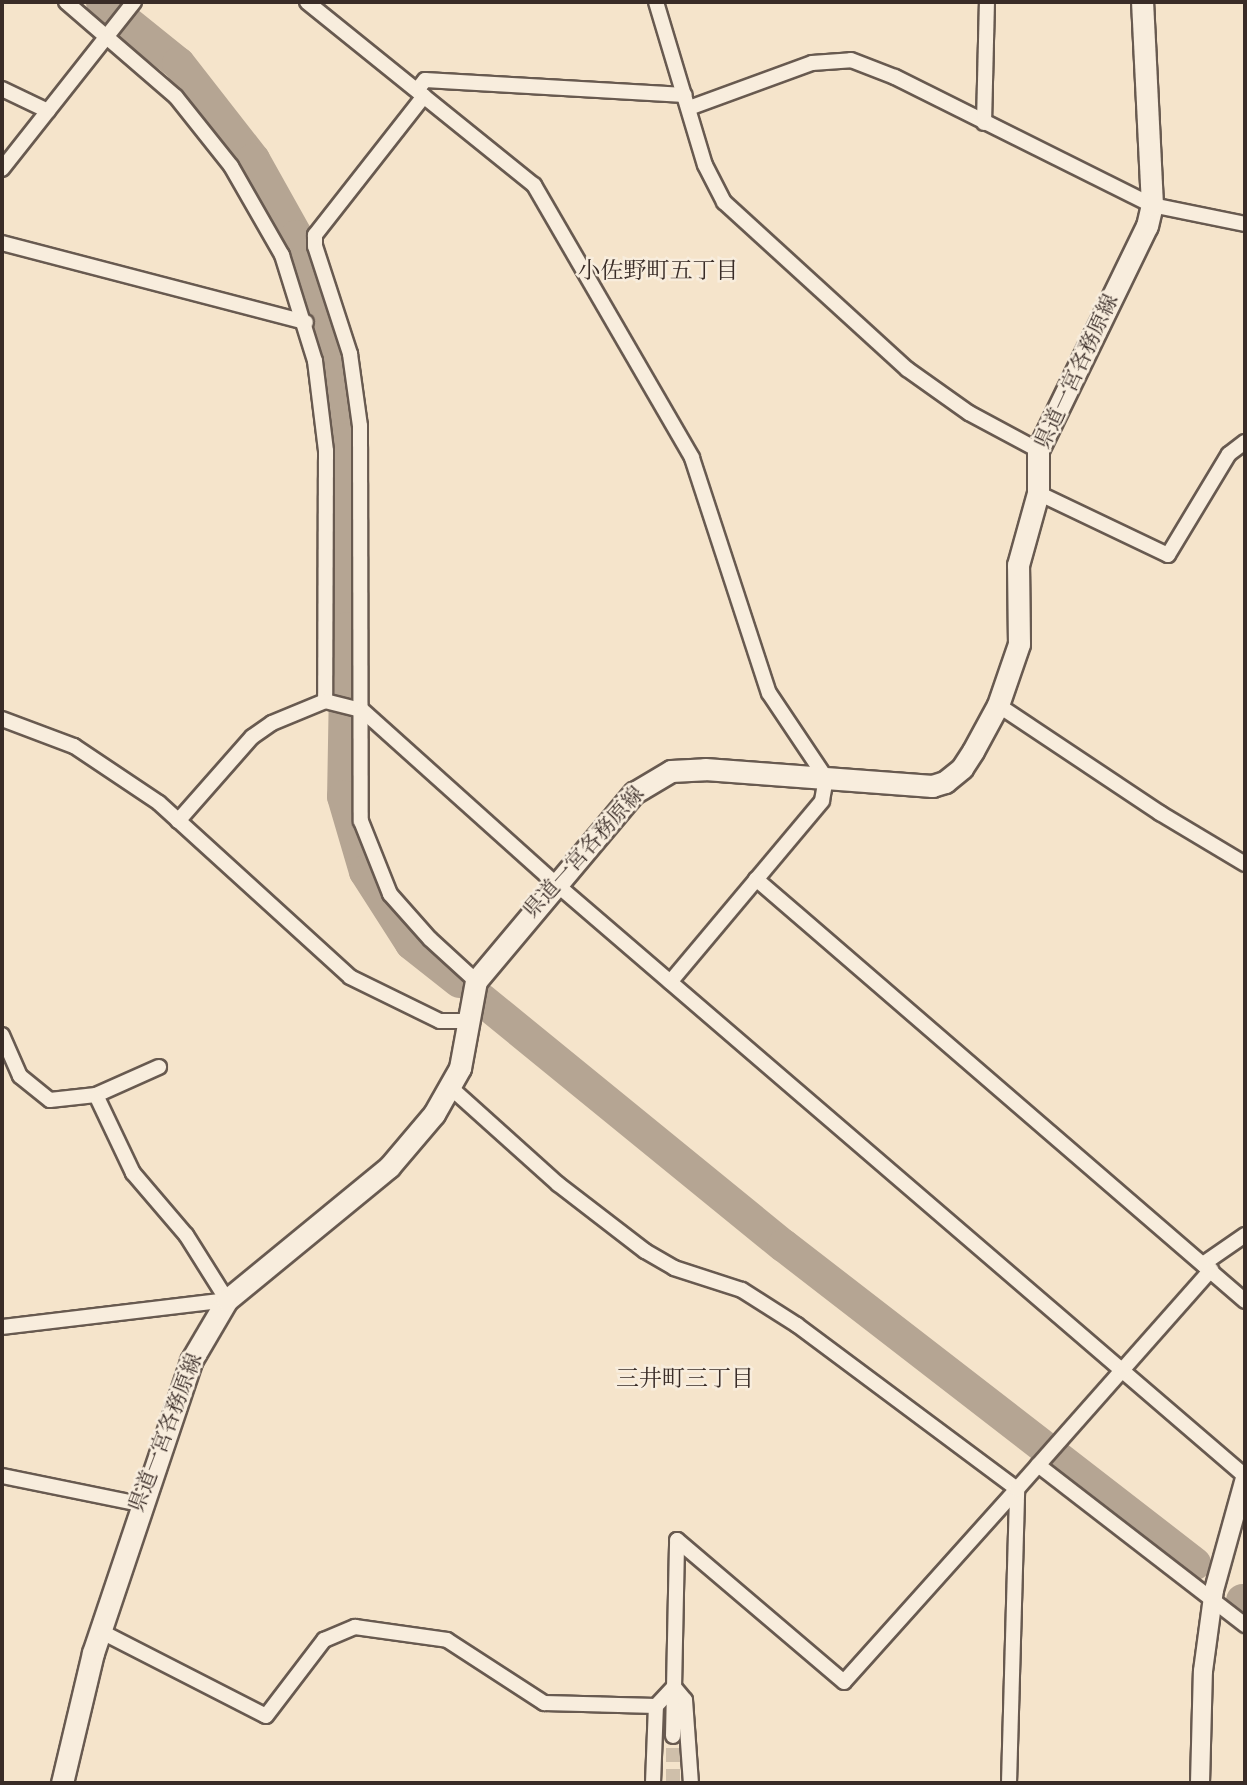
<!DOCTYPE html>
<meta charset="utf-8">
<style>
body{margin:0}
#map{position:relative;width:1247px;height:1785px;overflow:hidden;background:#f5e4cb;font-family:Vollkorn,"Noto Serif JP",serif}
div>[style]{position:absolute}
.river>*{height:33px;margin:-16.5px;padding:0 16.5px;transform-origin:16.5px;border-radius:16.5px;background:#b5a593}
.minor-tunnel>*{height:14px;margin-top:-7px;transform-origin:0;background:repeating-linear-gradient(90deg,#cfbfaa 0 14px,transparent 0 21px)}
.roads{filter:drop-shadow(2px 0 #685a50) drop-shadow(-2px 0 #685a50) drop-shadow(0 2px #685a50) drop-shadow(0 -2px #685a50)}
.minor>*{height:14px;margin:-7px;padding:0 7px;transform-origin:7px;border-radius:7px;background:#f8eddd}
.tertiary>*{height:18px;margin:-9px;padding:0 9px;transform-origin:9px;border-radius:9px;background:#f8eddd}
.secondary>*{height:21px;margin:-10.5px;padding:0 10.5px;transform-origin:10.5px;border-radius:10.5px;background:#f8eddd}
span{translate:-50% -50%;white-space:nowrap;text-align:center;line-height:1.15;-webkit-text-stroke:5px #f8eddd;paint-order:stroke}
.street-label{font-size:21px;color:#392c27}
.neighbourhood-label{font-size:23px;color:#392c27}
.frame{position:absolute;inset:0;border:4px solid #392c27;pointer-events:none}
</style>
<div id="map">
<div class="river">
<i style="left:102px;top:2px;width:97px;rotate:38.8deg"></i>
<i style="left:178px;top:63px;width:122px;rotate:52deg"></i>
<i style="left:253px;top:159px;width:88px;rotate:60.8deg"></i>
<i style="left:296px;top:236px;width:94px;rotate:72deg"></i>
<i style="left:325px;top:325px;width:115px;rotate:81.5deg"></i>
<i style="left:342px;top:439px;width:189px;rotate:88.8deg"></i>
<i style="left:346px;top:628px;width:168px;rotate:91deg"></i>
<i style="left:343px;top:796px;width:78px;rotate:73.7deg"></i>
<i style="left:365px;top:871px;width:85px;rotate:57.4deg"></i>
<i style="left:411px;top:943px;width:61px;rotate:38.4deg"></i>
<i style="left:481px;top:999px;width:390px;rotate:39.2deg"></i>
<i style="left:783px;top:1245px;width:520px;rotate:37.73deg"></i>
<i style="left:1242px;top:1600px;width:4px;rotate:34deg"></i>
</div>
<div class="minor-tunnel">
<i style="left:673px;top:1783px;width:47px;rotate:-90deg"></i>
</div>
<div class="roads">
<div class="minor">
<i style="left:66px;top:2px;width:145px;rotate:40.8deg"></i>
<i style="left:176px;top:97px;width:88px;rotate:51.4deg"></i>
<i style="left:231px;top:166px;width:103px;rotate:60.2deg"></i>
<i style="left:282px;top:255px;width:111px;rotate:72.7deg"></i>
<i style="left:315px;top:361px;width:91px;rotate:83deg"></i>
<i style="left:326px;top:451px;width:250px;rotate:90.2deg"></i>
<i style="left:307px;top:2px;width:292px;rotate:38.9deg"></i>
<i style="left:534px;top:185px;width:315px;rotate:59.9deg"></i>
<i style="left:692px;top:458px;width:247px;rotate:71.9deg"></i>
<i style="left:769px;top:693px;width:102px;rotate:56.2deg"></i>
<i style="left:826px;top:778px;width:23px;rotate:100deg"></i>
<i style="left:822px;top:801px;width:236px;rotate:130deg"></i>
<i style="left:656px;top:2px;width:170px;rotate:73.3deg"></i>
<i style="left:705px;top:165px;width:42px;rotate:62.8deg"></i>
<i style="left:724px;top:202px;width:248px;rotate:42.4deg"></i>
<i style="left:907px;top:369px;width:76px;rotate:35.4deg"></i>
<i style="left:969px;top:413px;width:78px;rotate:28.2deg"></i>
<i style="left:2px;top:89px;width:51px;rotate:25.6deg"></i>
<i style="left:417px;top:90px;width:13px;rotate:-51deg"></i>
<i style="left:425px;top:80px;width:260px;rotate:3.3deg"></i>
<i style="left:424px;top:96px;width:177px;rotate:128.1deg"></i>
<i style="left:315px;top:235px;width:11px;rotate:90deg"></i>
<i style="left:315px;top:246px;width:114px;rotate:72deg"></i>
<i style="left:350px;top:354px;width:73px;rotate:82.1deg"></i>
<i style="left:360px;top:426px;width:395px;rotate:89.9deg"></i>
<i style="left:361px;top:821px;width:79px;rotate:68.3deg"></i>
<i style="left:390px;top:894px;width:60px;rotate:48.4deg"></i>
<i style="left:430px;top:939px;width:62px;rotate:42.4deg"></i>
<i style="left:689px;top:108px;width:131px;rotate:-20.1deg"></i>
<i style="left:812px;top:63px;width:39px;rotate:-4deg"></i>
<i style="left:851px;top:60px;width:47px;rotate:21.1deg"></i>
<i style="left:895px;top:77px;width:287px;rotate:26.5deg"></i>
<i style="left:1152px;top:205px;width:95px;rotate:11.5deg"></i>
<i style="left:984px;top:123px;width:121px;rotate:-88.6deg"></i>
<i style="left:2px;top:169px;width:213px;rotate:-51.7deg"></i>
<i style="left:2px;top:243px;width:314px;rotate:14.6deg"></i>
<i style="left:1038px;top:493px;width:144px;rotate:25.5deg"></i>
<i style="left:1168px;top:555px;width:118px;rotate:-58.9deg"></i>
<i style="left:1229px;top:454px;width:20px;rotate:-37deg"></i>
<i style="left:998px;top:705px;width:195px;rotate:33.7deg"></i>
<i style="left:1160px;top:813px;width:99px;rotate:31deg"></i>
<i style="left:2px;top:719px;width:77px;rotate:20.6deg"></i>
<i style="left:74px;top:746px;width:102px;rotate:33.8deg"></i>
<i style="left:159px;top:803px;width:258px;rotate:42.3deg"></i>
<i style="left:350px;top:977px;width:100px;rotate:26.1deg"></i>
<i style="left:440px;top:1021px;width:25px"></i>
<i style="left:178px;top:821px;width:112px;rotate:-48.6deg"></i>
<i style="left:252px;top:737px;width:24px;rotate:-35deg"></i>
<i style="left:272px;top:723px;width:57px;rotate:-22.5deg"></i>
<i style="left:325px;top:701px;width:38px;rotate:14deg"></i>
<i style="left:362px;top:710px;width:259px;rotate:41.9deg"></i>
<i style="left:555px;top:883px;width:910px;rotate:40.68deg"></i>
<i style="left:756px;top:879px;width:646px;rotate:40.79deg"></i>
<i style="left:2px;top:1035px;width:45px;rotate:66.3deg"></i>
<i style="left:20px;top:1076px;width:38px;rotate:39deg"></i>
<i style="left:50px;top:1100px;width:46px;rotate:-6.2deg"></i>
<i style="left:96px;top:1095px;width:69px;rotate:-24deg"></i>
<i style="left:451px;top:1088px;width:144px;rotate:41.9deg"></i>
<i style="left:558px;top:1184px;width:110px;rotate:37.6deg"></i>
<i style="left:645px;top:1251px;width:34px;rotate:30deg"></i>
<i style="left:674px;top:1268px;width:71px;rotate:17.9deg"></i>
<i style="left:742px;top:1290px;width:65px;rotate:32.5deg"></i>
<i style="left:797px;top:1325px;width:274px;rotate:36.7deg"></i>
<i style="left:1017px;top:1489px;width:259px;rotate:131.9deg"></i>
<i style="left:844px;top:1682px;width:219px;rotate:-139.6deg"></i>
<i style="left:1203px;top:1264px;width:51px;rotate:-34.6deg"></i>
<i style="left:2px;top:1327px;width:227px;rotate:-6.8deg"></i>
<i style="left:227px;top:1300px;width:77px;rotate:-122.2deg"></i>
<i style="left:186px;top:1235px;width:82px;rotate:-130.5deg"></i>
<i style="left:133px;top:1173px;width:86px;rotate:-115.4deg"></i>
<i style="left:1038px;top:1465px;width:262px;rotate:37.7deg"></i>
<i style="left:2px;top:1476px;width:141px;rotate:11.5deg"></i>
<i style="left:100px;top:1631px;width:186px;rotate:27.1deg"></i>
<i style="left:266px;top:1716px;width:96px;rotate:-52.7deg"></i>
<i style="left:324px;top:1640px;width:34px;rotate:-23deg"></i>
<i style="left:355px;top:1627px;width:93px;rotate:8deg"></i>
<i style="left:447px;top:1640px;width:116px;rotate:33deg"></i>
<i style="left:544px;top:1703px;width:112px;rotate:1.5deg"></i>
<i style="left:673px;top:1736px;width:196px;rotate:-88.8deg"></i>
<i style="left:653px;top:1783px;width:77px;rotate:-87.8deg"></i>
<i style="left:656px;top:1706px;width:26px;rotate:-47deg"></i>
<i style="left:674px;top:1687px;width:17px;rotate:50deg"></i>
<i style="left:685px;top:1700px;width:83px;rotate:85.9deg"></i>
<i style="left:1009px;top:1783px;width:294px;rotate:-88.4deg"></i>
<i style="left:1017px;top:1489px;width:293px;rotate:-48.5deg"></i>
</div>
<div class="tertiary">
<i style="left:1200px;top:1783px;width:112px;rotate:-88.5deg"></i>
<i style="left:1203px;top:1671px;width:82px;rotate:-82.3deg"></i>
<i style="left:1214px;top:1590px;width:116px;rotate:-74.5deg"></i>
</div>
<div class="secondary">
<i style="left:62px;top:1783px;width:134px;rotate:-76.6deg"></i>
<i style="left:93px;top:1653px;width:308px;rotate:-71.4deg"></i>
<i style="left:191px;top:1361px;width:71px;rotate:-59.5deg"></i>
<i style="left:227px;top:1300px;width:210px;rotate:-39.4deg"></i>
<i style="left:389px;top:1167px;width:70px;rotate:-49.7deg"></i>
<i style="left:434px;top:1114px;width:53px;rotate:-60.5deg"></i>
<i style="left:460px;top:1068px;width:88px;rotate:-79.6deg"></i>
<i style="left:476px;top:981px;width:246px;rotate:-50deg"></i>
<i style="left:634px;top:793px;width:43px;rotate:-30.7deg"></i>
<i style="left:671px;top:771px;width:34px;rotate:-3deg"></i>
<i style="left:705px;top:769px;width:228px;rotate:4.3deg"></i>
<i style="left:932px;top:786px;width:14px;rotate:-17deg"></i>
<i style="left:945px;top:782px;width:22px;rotate:-39deg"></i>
<i style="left:962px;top:768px;width:20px;rotate:-57deg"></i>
<i style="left:973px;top:751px;width:52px;rotate:-61.5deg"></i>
<i style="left:998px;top:705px;width:65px;rotate:-71deg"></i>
<i style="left:1019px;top:644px;width:79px;rotate:-90.7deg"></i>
<i style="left:1018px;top:565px;width:75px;rotate:-74.5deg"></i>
<i style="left:1038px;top:493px;width:43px;rotate:-90deg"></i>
<i style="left:1038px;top:450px;width:249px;rotate:-64.1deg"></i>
<i style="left:1147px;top:226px;width:22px;rotate:-77deg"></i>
<i style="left:1152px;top:205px;width:203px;rotate:-92.8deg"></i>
</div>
</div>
<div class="street-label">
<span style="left:1078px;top:372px;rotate:-65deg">県道一宮各務原線</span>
<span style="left:585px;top:853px;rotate:-48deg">県道一宮各務原線</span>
<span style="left:167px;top:1433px;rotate:-69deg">県道一宮各務原線</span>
</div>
<div class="neighbourhood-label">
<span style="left:658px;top:272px">小佐野町五丁目</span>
<span style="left:685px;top:1380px">三井町三丁目</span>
</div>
<div class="frame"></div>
</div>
